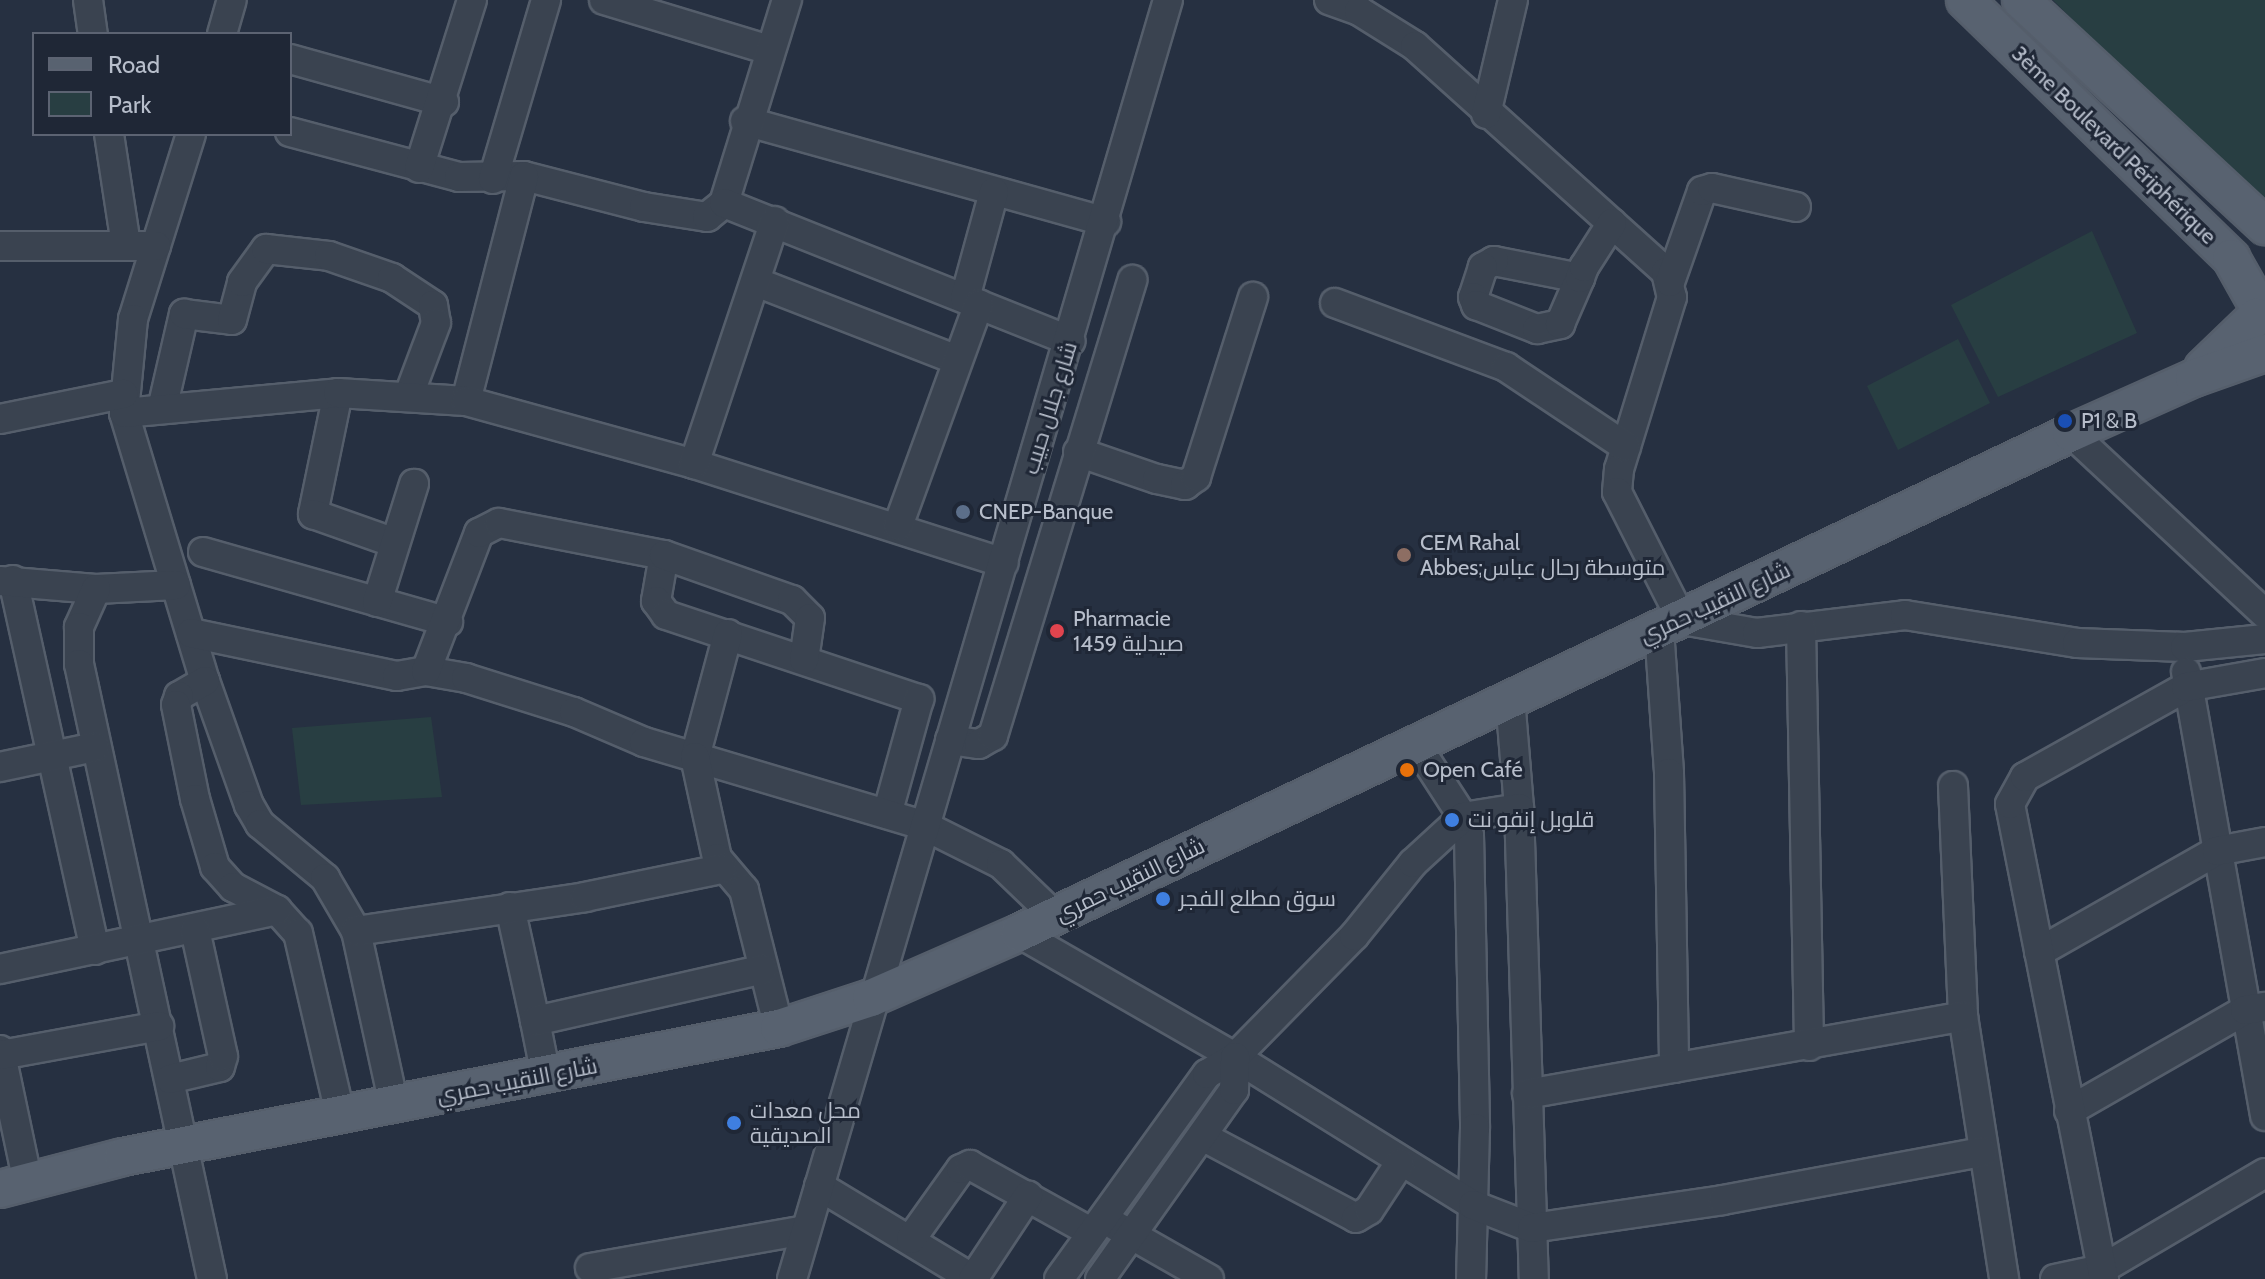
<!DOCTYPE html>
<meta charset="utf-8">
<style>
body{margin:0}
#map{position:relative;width:2265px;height:1279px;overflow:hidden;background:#263041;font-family:Cabin,Cairo,sans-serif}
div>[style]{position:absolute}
.green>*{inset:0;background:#283e42}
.roads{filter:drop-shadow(2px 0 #555e6b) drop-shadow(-2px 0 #555e6b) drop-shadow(0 2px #555e6b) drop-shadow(0 -2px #555e6b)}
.minor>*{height:28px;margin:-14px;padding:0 14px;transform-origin:14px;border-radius:14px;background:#3a4350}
.major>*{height:36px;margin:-18px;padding:0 18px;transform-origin:18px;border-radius:18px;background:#586270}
.dots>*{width:22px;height:22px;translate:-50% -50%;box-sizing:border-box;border:4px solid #1f2736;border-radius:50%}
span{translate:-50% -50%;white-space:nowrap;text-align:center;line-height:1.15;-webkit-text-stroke:6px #1f2736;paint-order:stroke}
.street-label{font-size:22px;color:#b7becb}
.poi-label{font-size:22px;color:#b7becb}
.left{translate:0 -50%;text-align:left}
.legend{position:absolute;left:32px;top:32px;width:260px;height:104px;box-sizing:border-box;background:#1f2736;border:2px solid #5c6372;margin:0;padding:10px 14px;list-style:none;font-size:24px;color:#b7becb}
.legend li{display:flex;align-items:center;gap:16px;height:40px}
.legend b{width:40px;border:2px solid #5c6372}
</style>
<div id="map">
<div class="green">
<i style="clip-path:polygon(2053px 0,2265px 0,2265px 213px)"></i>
<i style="clip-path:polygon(2092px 231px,2137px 333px,1998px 397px,1951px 305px)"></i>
<i style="clip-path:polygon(1958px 339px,1990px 403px,1898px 450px,1867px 386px)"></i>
<i style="clip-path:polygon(431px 717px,442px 797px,301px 805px,292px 728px)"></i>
</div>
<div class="roads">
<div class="minor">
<i style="left:88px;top:0;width:34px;rotate:82deg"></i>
<i style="left:604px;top:0;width:173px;rotate:16.8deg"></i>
<i style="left:1329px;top:0;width:32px;rotate:20deg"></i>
<i style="left:1359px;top:11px;width:66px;rotate:32deg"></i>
<i style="left:1415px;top:46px;width:338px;rotate:42deg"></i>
<i style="left:1666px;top:272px;width:26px;rotate:77deg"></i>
<i style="left:1672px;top:297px;width:180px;rotate:107.1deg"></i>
<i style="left:1619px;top:469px;width:23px;rotate:95deg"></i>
<i style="left:1617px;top:492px;width:144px;rotate:63.1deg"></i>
<i style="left:1682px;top:620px;width:76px;rotate:9.8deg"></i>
<i style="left:1757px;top:633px;width:149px;rotate:-6.9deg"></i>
<i style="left:1905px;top:615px;width:174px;rotate:9.2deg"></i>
<i style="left:2077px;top:643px;width:108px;rotate:2.1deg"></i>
<i style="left:2185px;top:647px;width:80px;rotate:-5.7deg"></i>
<i style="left:222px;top:34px;width:35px;rotate:-74deg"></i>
<i style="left:290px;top:59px;width:160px;rotate:15.6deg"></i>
<i style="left:1486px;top:114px;width:117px;rotate:-76.7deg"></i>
<i style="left:745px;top:121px;width:375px;rotate:15.6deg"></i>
<i style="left:290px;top:132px;width:175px;rotate:14.9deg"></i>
<i style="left:459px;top:177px;width:65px;rotate:-0.9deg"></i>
<i style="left:524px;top:176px;width:124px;rotate:14.5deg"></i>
<i style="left:644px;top:207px;width:64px;rotate:9deg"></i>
<i style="left:707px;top:217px;width:22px;rotate:-39deg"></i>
<i style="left:724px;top:203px;width:213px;rotate:-72.8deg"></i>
<i style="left:109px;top:134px;width:112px;rotate:81.3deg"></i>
<i style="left:191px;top:134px;width:194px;rotate:107.4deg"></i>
<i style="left:133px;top:319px;width:94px;rotate:95.5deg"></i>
<i style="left:124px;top:413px;width:280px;rotate:73.2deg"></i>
<i style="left:205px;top:681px;width:132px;rotate:70.5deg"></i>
<i style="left:249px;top:805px;width:22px;rotate:60deg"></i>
<i style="left:260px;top:824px;width:85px;rotate:39.7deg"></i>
<i style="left:325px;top:878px;width:61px;rotate:59.7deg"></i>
<i style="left:356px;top:931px;width:178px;rotate:77.7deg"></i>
<i style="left:419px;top:168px;width:176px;rotate:-72.5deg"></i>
<i style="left:493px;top:179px;width:187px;rotate:-73.5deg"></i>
<i style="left:724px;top:203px;width:373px;rotate:21.7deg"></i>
<i style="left:0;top:246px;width:156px"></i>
<i style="left:1580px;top:278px;width:88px;rotate:-168.8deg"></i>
<i style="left:1494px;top:261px;width:13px;rotate:151deg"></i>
<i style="left:1483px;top:267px;width:32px;rotate:108deg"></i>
<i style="left:1473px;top:297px;width:9px;rotate:69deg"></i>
<i style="left:1476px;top:305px;width:66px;rotate:21.5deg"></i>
<i style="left:1537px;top:329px;width:24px;rotate:-12deg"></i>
<i style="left:1560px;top:324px;width:50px;rotate:-66.5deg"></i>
<i style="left:1580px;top:278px;width:12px;rotate:-70deg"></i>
<i style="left:1584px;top:267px;width:52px;rotate:-57.5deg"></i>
<i style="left:756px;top:282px;width:216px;rotate:21.2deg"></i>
<i style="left:1670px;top:282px;width:96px;rotate:-70.6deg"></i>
<i style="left:1702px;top:191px;width:10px;rotate:-17deg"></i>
<i style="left:1712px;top:188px;width:86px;rotate:12.7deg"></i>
<i style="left:965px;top:298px;width:110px;rotate:-74.7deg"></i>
<i style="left:1335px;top:303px;width:183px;rotate:20.5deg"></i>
<i style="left:1506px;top:367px;width:144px;rotate:33.7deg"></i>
<i style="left:338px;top:393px;width:124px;rotate:101.7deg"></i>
<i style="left:313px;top:514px;width:87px;rotate:19.5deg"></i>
<i style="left:466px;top:401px;width:232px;rotate:-75.5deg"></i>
<i style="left:162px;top:409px;width:98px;rotate:-77deg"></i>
<i style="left:184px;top:314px;width:48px;rotate:7.1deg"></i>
<i style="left:232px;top:320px;width:39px;rotate:-75deg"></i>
<i style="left:242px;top:282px;width:41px;rotate:-54deg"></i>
<i style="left:266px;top:249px;width:63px;rotate:6.3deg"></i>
<i style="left:329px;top:256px;width:67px;rotate:19.2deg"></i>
<i style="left:392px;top:278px;width:49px;rotate:33.4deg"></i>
<i style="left:433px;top:305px;width:18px;rotate:81deg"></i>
<i style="left:436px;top:323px;width:77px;rotate:110.6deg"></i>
<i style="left:124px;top:413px;width:215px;rotate:-5.3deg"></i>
<i style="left:338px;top:393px;width:128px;rotate:3.6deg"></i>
<i style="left:466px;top:401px;width:237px;rotate:15.4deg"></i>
<i style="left:694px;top:464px;width:325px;rotate:17.7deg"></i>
<i style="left:0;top:419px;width:126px;rotate:-11.5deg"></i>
<i style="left:2071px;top:433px;width:265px;rotate:43deg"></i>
<i style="left:1078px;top:452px;width:83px;rotate:18.9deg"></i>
<i style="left:1157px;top:479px;width:29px;rotate:12deg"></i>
<i style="left:1185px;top:485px;width:14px;rotate:-36deg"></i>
<i style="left:1196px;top:477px;width:189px;rotate:-72.4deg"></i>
<i style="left:694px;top:464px;width:256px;rotate:-71.6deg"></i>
<i style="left:898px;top:526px;width:236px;rotate:-70deg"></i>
<i style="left:203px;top:552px;width:255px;rotate:15.9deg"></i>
<i style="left:664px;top:555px;width:47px;rotate:99.9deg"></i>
<i style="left:656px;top:601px;width:17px;rotate:54deg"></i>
<i style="left:666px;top:615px;width:267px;rotate:18.4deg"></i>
<i style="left:919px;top:699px;width:119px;rotate:105.5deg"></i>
<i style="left:13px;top:580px;width:379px;rotate:77.5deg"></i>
<i style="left:0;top:581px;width:96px;rotate:4.8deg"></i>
<i style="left:96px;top:589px;width:80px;rotate:-2.9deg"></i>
<i style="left:96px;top:589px;width:42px;rotate:114.1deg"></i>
<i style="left:79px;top:627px;width:37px;rotate:90deg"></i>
<i style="left:79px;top:664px;width:629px;rotate:77.8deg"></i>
<i style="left:377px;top:602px;width:124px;rotate:-72.6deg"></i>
<i style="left:1801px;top:626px;width:420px;rotate:88.9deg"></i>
<i style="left:1659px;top:629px;width:144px;rotate:86deg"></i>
<i style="left:1669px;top:773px;width:295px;rotate:89deg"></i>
<i style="left:191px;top:633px;width:210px;rotate:11.8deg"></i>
<i style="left:397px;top:676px;width:29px;rotate:-10deg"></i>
<i style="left:426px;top:671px;width:41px;rotate:9.9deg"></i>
<i style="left:466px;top:678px;width:113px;rotate:17.5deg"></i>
<i style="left:574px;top:712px;width:76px;rotate:23.2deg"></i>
<i style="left:644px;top:742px;width:293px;rotate:16.6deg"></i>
<i style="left:925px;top:826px;width:85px;rotate:26.6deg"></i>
<i style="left:1001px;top:864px;width:75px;rotate:43.9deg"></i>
<i style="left:728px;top:634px;width:127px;rotate:105deg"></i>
<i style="left:695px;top:757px;width:103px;rotate:77.7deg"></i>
<i style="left:717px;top:858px;width:42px;rotate:49.8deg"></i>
<i style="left:744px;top:890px;width:142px;rotate:75.8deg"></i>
<i style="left:426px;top:671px;width:148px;rotate:-69deg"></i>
<i style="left:479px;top:533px;width:22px;rotate:-27deg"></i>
<i style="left:499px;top:523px;width:168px;rotate:11deg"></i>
<i style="left:664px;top:555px;width:136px;rotate:19.4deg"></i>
<i style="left:792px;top:600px;width:25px;rotate:45deg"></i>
<i style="left:810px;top:618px;width:42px;rotate:98.1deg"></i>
<i style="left:2186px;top:672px;width:451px;rotate:79.9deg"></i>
<i style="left:205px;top:681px;width:30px;rotate:150deg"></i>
<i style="left:179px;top:696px;width:9px;rotate:108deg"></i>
<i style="left:176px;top:705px;width:96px;rotate:78.6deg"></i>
<i style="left:195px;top:799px;width:71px;rotate:73.6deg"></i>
<i style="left:215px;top:867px;width:27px;rotate:48deg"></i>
<i style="left:233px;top:887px;width:50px;rotate:27.6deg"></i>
<i style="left:277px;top:910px;width:31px;rotate:48deg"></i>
<i style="left:298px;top:933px;width:186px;rotate:76.9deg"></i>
<i style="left:1510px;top:698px;width:110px;rotate:85.3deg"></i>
<i style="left:1519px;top:808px;width:471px;rotate:88.2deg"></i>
<i style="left:950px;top:740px;width:29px;rotate:8deg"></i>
<i style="left:979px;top:744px;width:16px;rotate:-30deg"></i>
<i style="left:993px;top:736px;width:477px;rotate:-73deg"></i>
<i style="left:1415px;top:743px;width:88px;rotate:57deg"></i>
<i style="left:1463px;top:817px;width:19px;rotate:72deg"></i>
<i style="left:1469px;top:835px;width:293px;rotate:88.8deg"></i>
<i style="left:1475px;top:1128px;width:151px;rotate:91.5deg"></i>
<i style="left:0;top:767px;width:97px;rotate:-11.9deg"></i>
<i style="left:1953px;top:786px;width:230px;rotate:87.5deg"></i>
<i style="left:1963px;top:1016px;width:266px;rotate:81.1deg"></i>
<i style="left:510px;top:907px;width:117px;rotate:77.6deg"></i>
<i style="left:356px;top:931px;width:232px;rotate:-8.4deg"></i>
<i style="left:585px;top:897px;width:140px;rotate:-11.6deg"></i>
<i style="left:1019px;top:933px;width:249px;rotate:29.9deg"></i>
<i style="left:1235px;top:1057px;width:280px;rotate:31.9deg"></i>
<i style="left:1473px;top:1205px;width:63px;rotate:21.3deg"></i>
<i style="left:1532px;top:1228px;width:193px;rotate:-8.3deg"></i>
<i style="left:1723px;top:1200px;width:264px;rotate:-10.5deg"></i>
<i style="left:2039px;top:952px;width:205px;rotate:-29.6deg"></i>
<i style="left:2217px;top:851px;width:49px;rotate:-10.6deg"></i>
<i style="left:0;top:969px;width:283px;rotate:-12deg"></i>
<i style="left:0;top:1050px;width:136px;rotate:78.1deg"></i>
<i style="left:1px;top:1055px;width:161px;rotate:-10.4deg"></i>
<i style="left:546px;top:1076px;width:56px;rotate:-101.3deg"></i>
<i style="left:535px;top:1021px;width:234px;rotate:-12.8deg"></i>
<i style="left:170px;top:1079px;width:51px;rotate:-13.5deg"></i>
<i style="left:220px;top:1067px;width:11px;rotate:-75deg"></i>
<i style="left:223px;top:1056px;width:129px;rotate:-102.5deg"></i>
<i style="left:1527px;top:1094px;width:443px;rotate:-10.1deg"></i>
<i style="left:2069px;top:1111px;width:203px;rotate:-29.8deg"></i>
<i style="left:2245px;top:1010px;width:20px;rotate:-9deg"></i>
<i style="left:1202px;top:1136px;width:174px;rotate:28deg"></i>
<i style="left:1356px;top:1218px;width:15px;rotate:-32deg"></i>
<i style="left:1369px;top:1210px;width:56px;rotate:-56.6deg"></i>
<i style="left:819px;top:1186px;width:180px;rotate:31.1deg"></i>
<i style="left:1116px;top:1226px;width:107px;rotate:29.7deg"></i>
<i style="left:911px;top:1239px;width:86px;rotate:-54.5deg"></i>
<i style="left:961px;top:1169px;width:10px;rotate:-24deg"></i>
<i style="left:970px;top:1165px;width:138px;rotate:29deg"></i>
<i style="left:590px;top:1268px;width:219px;rotate:-10deg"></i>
<i style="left:792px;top:1279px;width:1333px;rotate:-73.62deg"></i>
<i style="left:973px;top:1279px;width:100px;rotate:-56.5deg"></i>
<i style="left:1059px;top:1279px;width:253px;rotate:-54.2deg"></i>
<i style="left:1207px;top:1074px;width:33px;rotate:-31deg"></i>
<i style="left:1235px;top:1057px;width:170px;rotate:-45.5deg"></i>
<i style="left:1354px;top:936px;width:94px;rotate:-51.1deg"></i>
<i style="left:1413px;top:863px;width:68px;rotate:-42.6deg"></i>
<i style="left:1463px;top:817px;width:57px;rotate:-9.1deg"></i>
<i style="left:1100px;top:1279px;width:232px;rotate:-54.7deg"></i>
<i style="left:1234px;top:1090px;width:33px;rotate:-88deg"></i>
<i style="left:2055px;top:1279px;width:48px;rotate:-12deg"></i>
<i style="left:2102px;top:1269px;width:189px;rotate:-30.5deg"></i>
<i style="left:2104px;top:1279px;width:484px;rotate:-101.2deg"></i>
<i style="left:2010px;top:804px;width:31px;rotate:-61deg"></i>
<i style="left:2025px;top:777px;width:184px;rotate:-29.2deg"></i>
<i style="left:2186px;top:687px;width:80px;rotate:-10deg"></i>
</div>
<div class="major">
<i style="left:1965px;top:0;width:371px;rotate:44.1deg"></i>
<i style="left:2231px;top:258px;width:45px;rotate:60.6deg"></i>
<i style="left:2021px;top:0;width:333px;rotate:42.8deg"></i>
<i style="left:2203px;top:368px;width:74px;rotate:-43.9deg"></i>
<i style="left:0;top:1189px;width:127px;rotate:-14.6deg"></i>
<i style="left:123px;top:1157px;width:669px;rotate:-11.13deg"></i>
<i style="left:779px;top:1028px;width:97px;rotate:-18.1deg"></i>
<i style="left:871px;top:998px;width:162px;rotate:-23.7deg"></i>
<i style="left:1019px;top:933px;width:1165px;rotate:-25.42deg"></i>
<i style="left:2071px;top:433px;width:135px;rotate:-24.1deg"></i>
<i style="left:2194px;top:378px;width:75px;rotate:-19.4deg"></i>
</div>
</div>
<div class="dots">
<i style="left:2065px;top:421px;background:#1a4fb4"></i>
<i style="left:963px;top:512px;background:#5c6f8a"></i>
<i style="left:1404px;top:555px;background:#8d6e63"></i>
<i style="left:1057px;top:631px;background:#e0444e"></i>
<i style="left:1407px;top:770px;background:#e8710a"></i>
<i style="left:1452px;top:820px;background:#3f7fe0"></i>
<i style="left:1163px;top:899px;background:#3f7fe0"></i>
<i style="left:734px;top:1123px;background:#3f7fe0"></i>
</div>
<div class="street-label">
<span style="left:2114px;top:145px;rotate:44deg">3ème Boulevard Périphérique</span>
<span style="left:1050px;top:408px;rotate:-73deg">شارع جلال حبيب</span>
<span style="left:1715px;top:603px;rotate:-25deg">شارع النقيب حمري</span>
<span style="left:1130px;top:880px;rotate:-26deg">شارع النقيب حمري</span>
<span style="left:517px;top:1081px;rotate:-11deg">شارع النقيب حمري</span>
</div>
<div class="poi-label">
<span class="left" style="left:2081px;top:421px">P1 &amp; B</span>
<span class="left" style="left:979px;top:512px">CNEP-Banque</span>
<span class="left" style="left:1420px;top:555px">CEM Rahal<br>Abbes;متوسطة رحال عباس</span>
<span class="left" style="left:1073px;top:631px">Pharmacie<br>1459 صيدلية</span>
<span class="left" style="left:1423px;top:770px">Open Café</span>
<span class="left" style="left:1468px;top:820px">قلوبل إنفو نت</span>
<span class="left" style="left:1179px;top:899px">سوق مطلع الفجر</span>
<span class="left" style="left:750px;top:1123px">محل معدات<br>الصديقية</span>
</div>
<ul class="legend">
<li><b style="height:10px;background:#586270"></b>Road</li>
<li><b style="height:22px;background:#283e42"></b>Park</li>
</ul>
</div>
